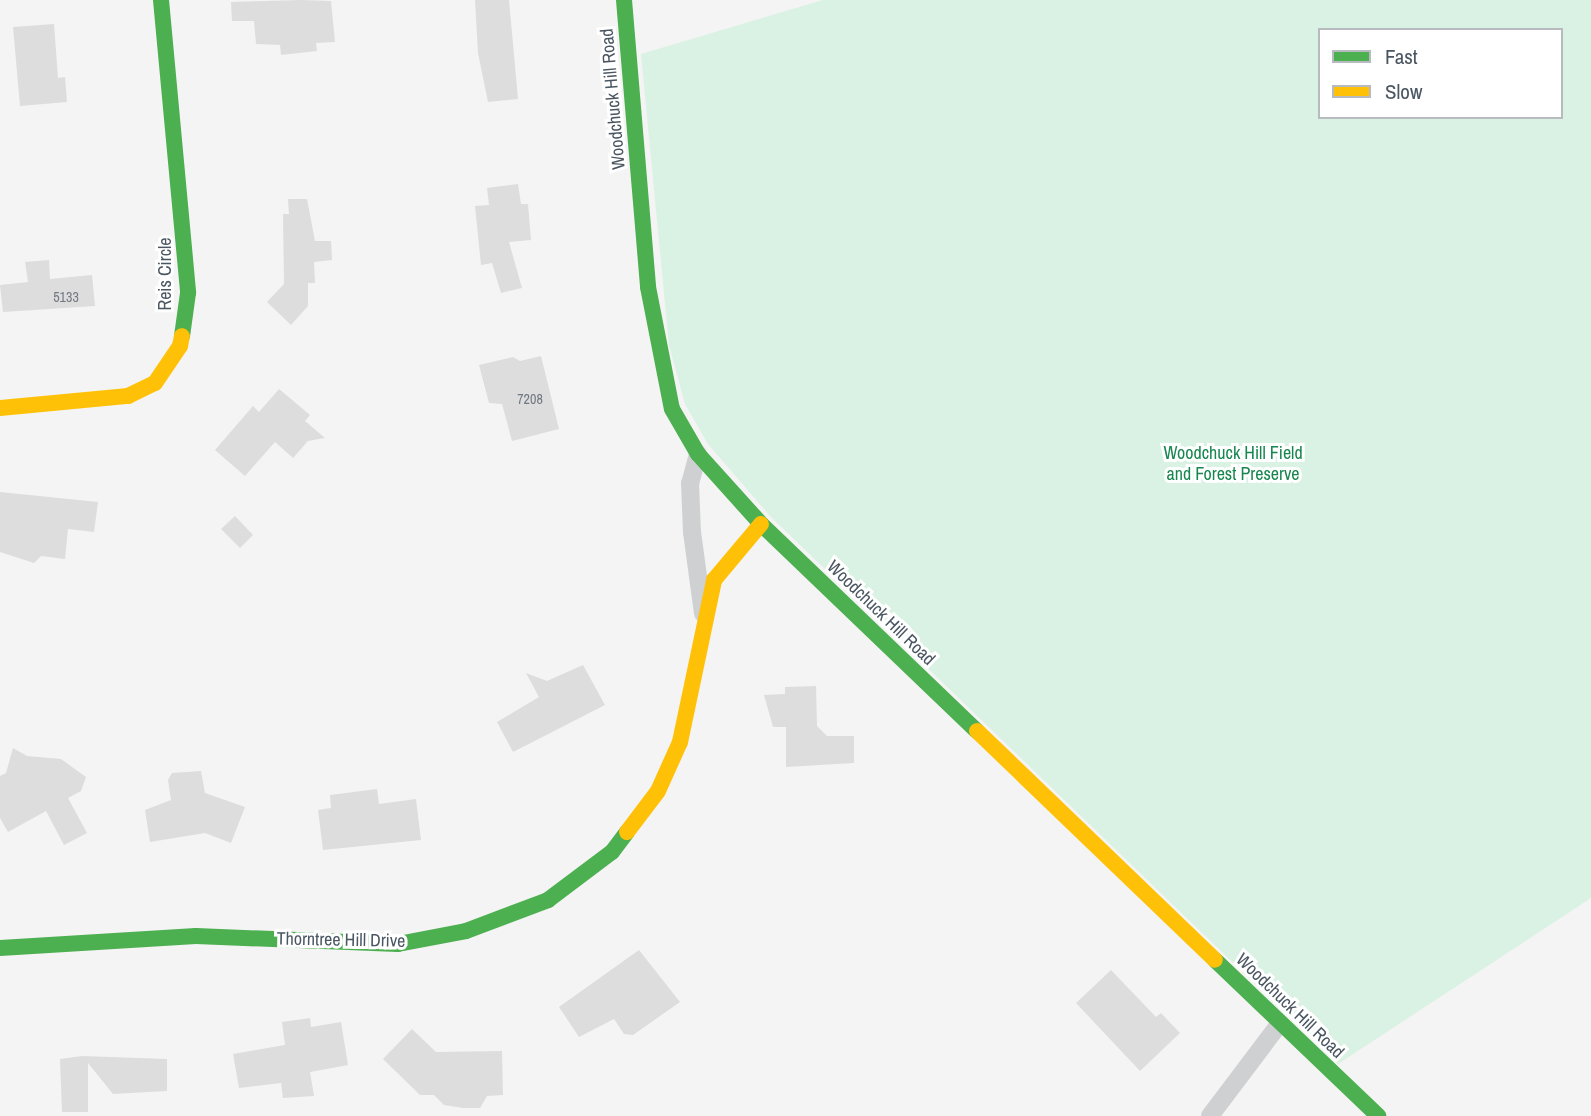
<!DOCTYPE html>
<style>
body{margin:0}
#map{position:relative;width:1591px;height:1116px;overflow:hidden;background:#f4f4f4;font-family:"Archivo Narrow",sans-serif}
div>[style]{position:absolute}
.green>*{inset:0;background:#d9f2e3}
.building>*{inset:0;background:#ddddde}
.street>*{height:18px;margin:-9px;padding:0 9px;transform-origin:9px;border-radius:9px;background:#ced0d2}
.fast>*{height:16px;margin:-8px;padding:0 8px;transform-origin:8px;border-radius:8px;background:#4caf50}
.slow>*{height:16px;margin:-8px;padding:0 8px;transform-origin:8px;border-radius:8px;background:#ffc107}
span{translate:-50% -50%;white-space:nowrap;text-align:center;line-height:1.15;-webkit-text-stroke:6px #fff;paint-order:stroke}
.number-label{font-size:14px;color:#707881}
.number-label span{-webkit-text-stroke-width:0}
.street-label{font-size:18px;color:#4a5661}
.park-label{font-size:18px;color:#17864f}
.legend{position:absolute;left:1318px;top:28px;width:245px;height:91px;box-sizing:border-box;background:#fff;border:2px solid #b7bbc0;margin:0;padding:9px 12px;list-style:none;font-size:21px;color:#4a5661}
.legend li{display:flex;align-items:center;gap:14px;height:35px}
.legend b{width:35px;border:2px solid #b7bbc0}
</style>
<div id="map">
<div class="green">
<i style="clip-path:polygon(evenodd,823px 0,1591px 0,1591px 898px,1338px 1064px,770px 516px,708px 444px,685px 404px,669px 345px,641px 54px,823px 0,1320px 30px,1561px 30px,1561px 117px,1320px 117px,1320px 30px)"></i>
</div>
<div class="building">
<i style="clip-path:polygon(302px 0,331px 1px,335px 42px,316px 43px,317px 51px,281px 55px,280px 45px,256px 44px,254px 21px,232px 21px,231px 2px)"></i>
<i style="clip-path:polygon(475px 0,509px 0,518px 99px,488px 102px,478px 53px)"></i>
<i style="clip-path:polygon(54px 24px,58px 78px,65px 77px,67px 102px,20px 106px,13px 27px)"></i>
<i style="clip-path:polygon(518px 184px,521px 204px,528px 204px,531px 240px,509px 242px,522px 288px,501px 293px,492px 263px,481px 265px,475px 206px,489px 205px,487px 188px)"></i>
<i style="clip-path:polygon(288px 199px,307px 199px,315px 241px,331px 241px,332px 260px,314px 262px,315px 283px,308px 283px,308px 306px,291px 325px,267px 302px,284px 284px,283px 214px,289px 214px)"></i>
<i style="clip-path:polygon(49px 260px,50px 279px,92px 275px,95px 306px,3px 312px,0 285px,28px 282px,25px 262px)"></i>
<i style="clip-path:polygon(541px 356px,559px 429px,512px 441px,502px 404px,489px 403px,479px 365px,513px 357px,520px 361px)"></i>
<i style="clip-path:polygon(279px 389px,310px 415px,305px 421px,325px 438px,308px 441px,293px 458px,275px 442px,245px 476px,215px 450px,253px 406px,259px 412px)"></i>
<i style="clip-path:polygon(0 492px,98px 502px,94px 532px,68px 529px,65px 559px,41px 556px,34px 563px,0 552px)"></i>
<i style="clip-path:polygon(235px 516px,253px 535px,240px 548px,221px 529px)"></i>
<i style="clip-path:polygon(583px 665px,605px 705px,513px 752px,497px 722px,539px 697px,526px 673px,547px 681px)"></i>
<i style="clip-path:polygon(816px 686px,817px 726px,827px 736px,854px 736px,854px 763px,786px 767px,786px 727px,773px 727px,764px 695px,785px 694px,785px 687px)"></i>
<i style="clip-path:polygon(13px 748px,27px 756px,61px 759px,86px 777px,81px 791px,68px 798px,87px 833px,64px 845px,46px 811px,8px 832px,0 818px,0 776px,6px 773px)"></i>
<i style="clip-path:polygon(201px 771px,205px 793px,245px 807px,231px 843px,205px 833px,150px 842px,145px 810px,171px 800px,168px 780px,172px 773px)"></i>
<i style="clip-path:polygon(377px 789px,379px 804px,416px 799px,421px 840px,323px 850px,318px 810px,331px 808px,330px 795px)"></i>
<i style="clip-path:polygon(639px 950px,680px 1002px,633px 1035px,624px 1034px,614px 1019px,579px 1037px,559px 1007px)"></i>
<i style="clip-path:polygon(1111px 970px,1156px 1017px,1161px 1013px,1180px 1033px,1140px 1071px,1076px 1003px)"></i>
<i style="clip-path:polygon(310px 1018px,311px 1027px,341px 1022px,348px 1065px,310px 1072px,314px 1096px,283px 1098px,281px 1083px,239px 1088px,233px 1054px,285px 1045px,282px 1022px)"></i>
<i style="clip-path:polygon(412px 1029px,436px 1052px,502px 1051px,503px 1095px,487px 1096px,480px 1108px,463px 1108px,444px 1105px,434px 1095px,420px 1095px,383px 1059px)"></i>
<i style="clip-path:polygon(82px 1056px,167px 1059px,167px 1091px,113px 1094px,88px 1063px,88px 1112px,62px 1112px,60px 1059px)"></i>
</div>
<div class="street">
<i style="left:698px;top:454px;width:30px;rotate:105deg"></i>
<i style="left:690px;top:483px;width:49px;rotate:87.7deg"></i>
<i style="left:692px;top:532px;width:82px;rotate:82.3deg"></i>
<i style="left:1210px;top:1116px;width:116px;rotate:-53deg"></i>
</div>
<div class="fast">
<i style="left:161px;top:0;width:294px;rotate:84.7deg"></i>
<i style="left:188px;top:293px;width:43px;rotate:97.9deg"></i>
<i style="left:624px;top:0;width:288px;rotate:85.2deg"></i>
<i style="left:648px;top:287px;width:124px;rotate:78.9deg"></i>
<i style="left:672px;top:409px;width:52px;rotate:60deg"></i>
<i style="left:698px;top:454px;width:94px;rotate:48deg"></i>
<i style="left:761px;top:524px;width:299px;rotate:43.8deg"></i>
<i style="left:0;top:948px;width:196px;rotate:-3.5deg"></i>
<i style="left:196px;top:936px;width:202px;rotate:2.3deg"></i>
<i style="left:398px;top:944px;width:69px;rotate:-10.8deg"></i>
<i style="left:466px;top:931px;width:88px;rotate:-20.7deg"></i>
<i style="left:548px;top:900px;width:80px;rotate:-36.9deg"></i>
<i style="left:612px;top:852px;width:25px;rotate:-53deg"></i>
<i style="left:1215px;top:960px;width:226px;rotate:43.7deg"></i>
</div>
<div class="slow">
<i style="left:0;top:408px;width:129px;rotate:-5.4deg"></i>
<i style="left:128px;top:396px;width:30px;rotate:-26deg"></i>
<i style="left:155px;top:383px;width:45px;rotate:-56deg"></i>
<i style="left:180px;top:346px;width:10px;rotate:-79deg"></i>
<i style="left:977px;top:731px;width:330px;rotate:43.9deg"></i>
<i style="left:627px;top:832px;width:51px;rotate:-52.9deg"></i>
<i style="left:658px;top:791px;width:54px;rotate:-65.8deg"></i>
<i style="left:680px;top:742px;width:166px;rotate:-78.1deg"></i>
<i style="left:714px;top:580px;width:73px;rotate:-50deg"></i>
</div>
<div class="number-label">
<span style="left:66px;top:297px">5133</span>
<span style="left:530px;top:399px">7208</span>
</div>
<div class="street-label">
<span style="left:613px;top:99px;rotate:-95deg">Woodchuck Hill Road</span>
<span style="left:165px;top:274px;rotate:-90deg">Reis Circle</span>
<span style="left:881px;top:613px;rotate:44deg">Woodchuck Hill Road</span>
<span style="left:341px;top:940px;rotate:1deg">Thorntree Hill Drive</span>
<span style="left:1290px;top:1006px;rotate:44deg">Woodchuck Hill Road</span>
</div>
<div class="park-label">
<span style="left:1233px;top:464px">Woodchuck Hill Field<br>and Forest Preserve</span>
</div>
<ul class="legend">
<li><b style="height:9px;background:#4caf50"></b>Fast</li>
<li><b style="height:9px;background:#ffc107"></b>Slow</li>
</ul>
</div>
